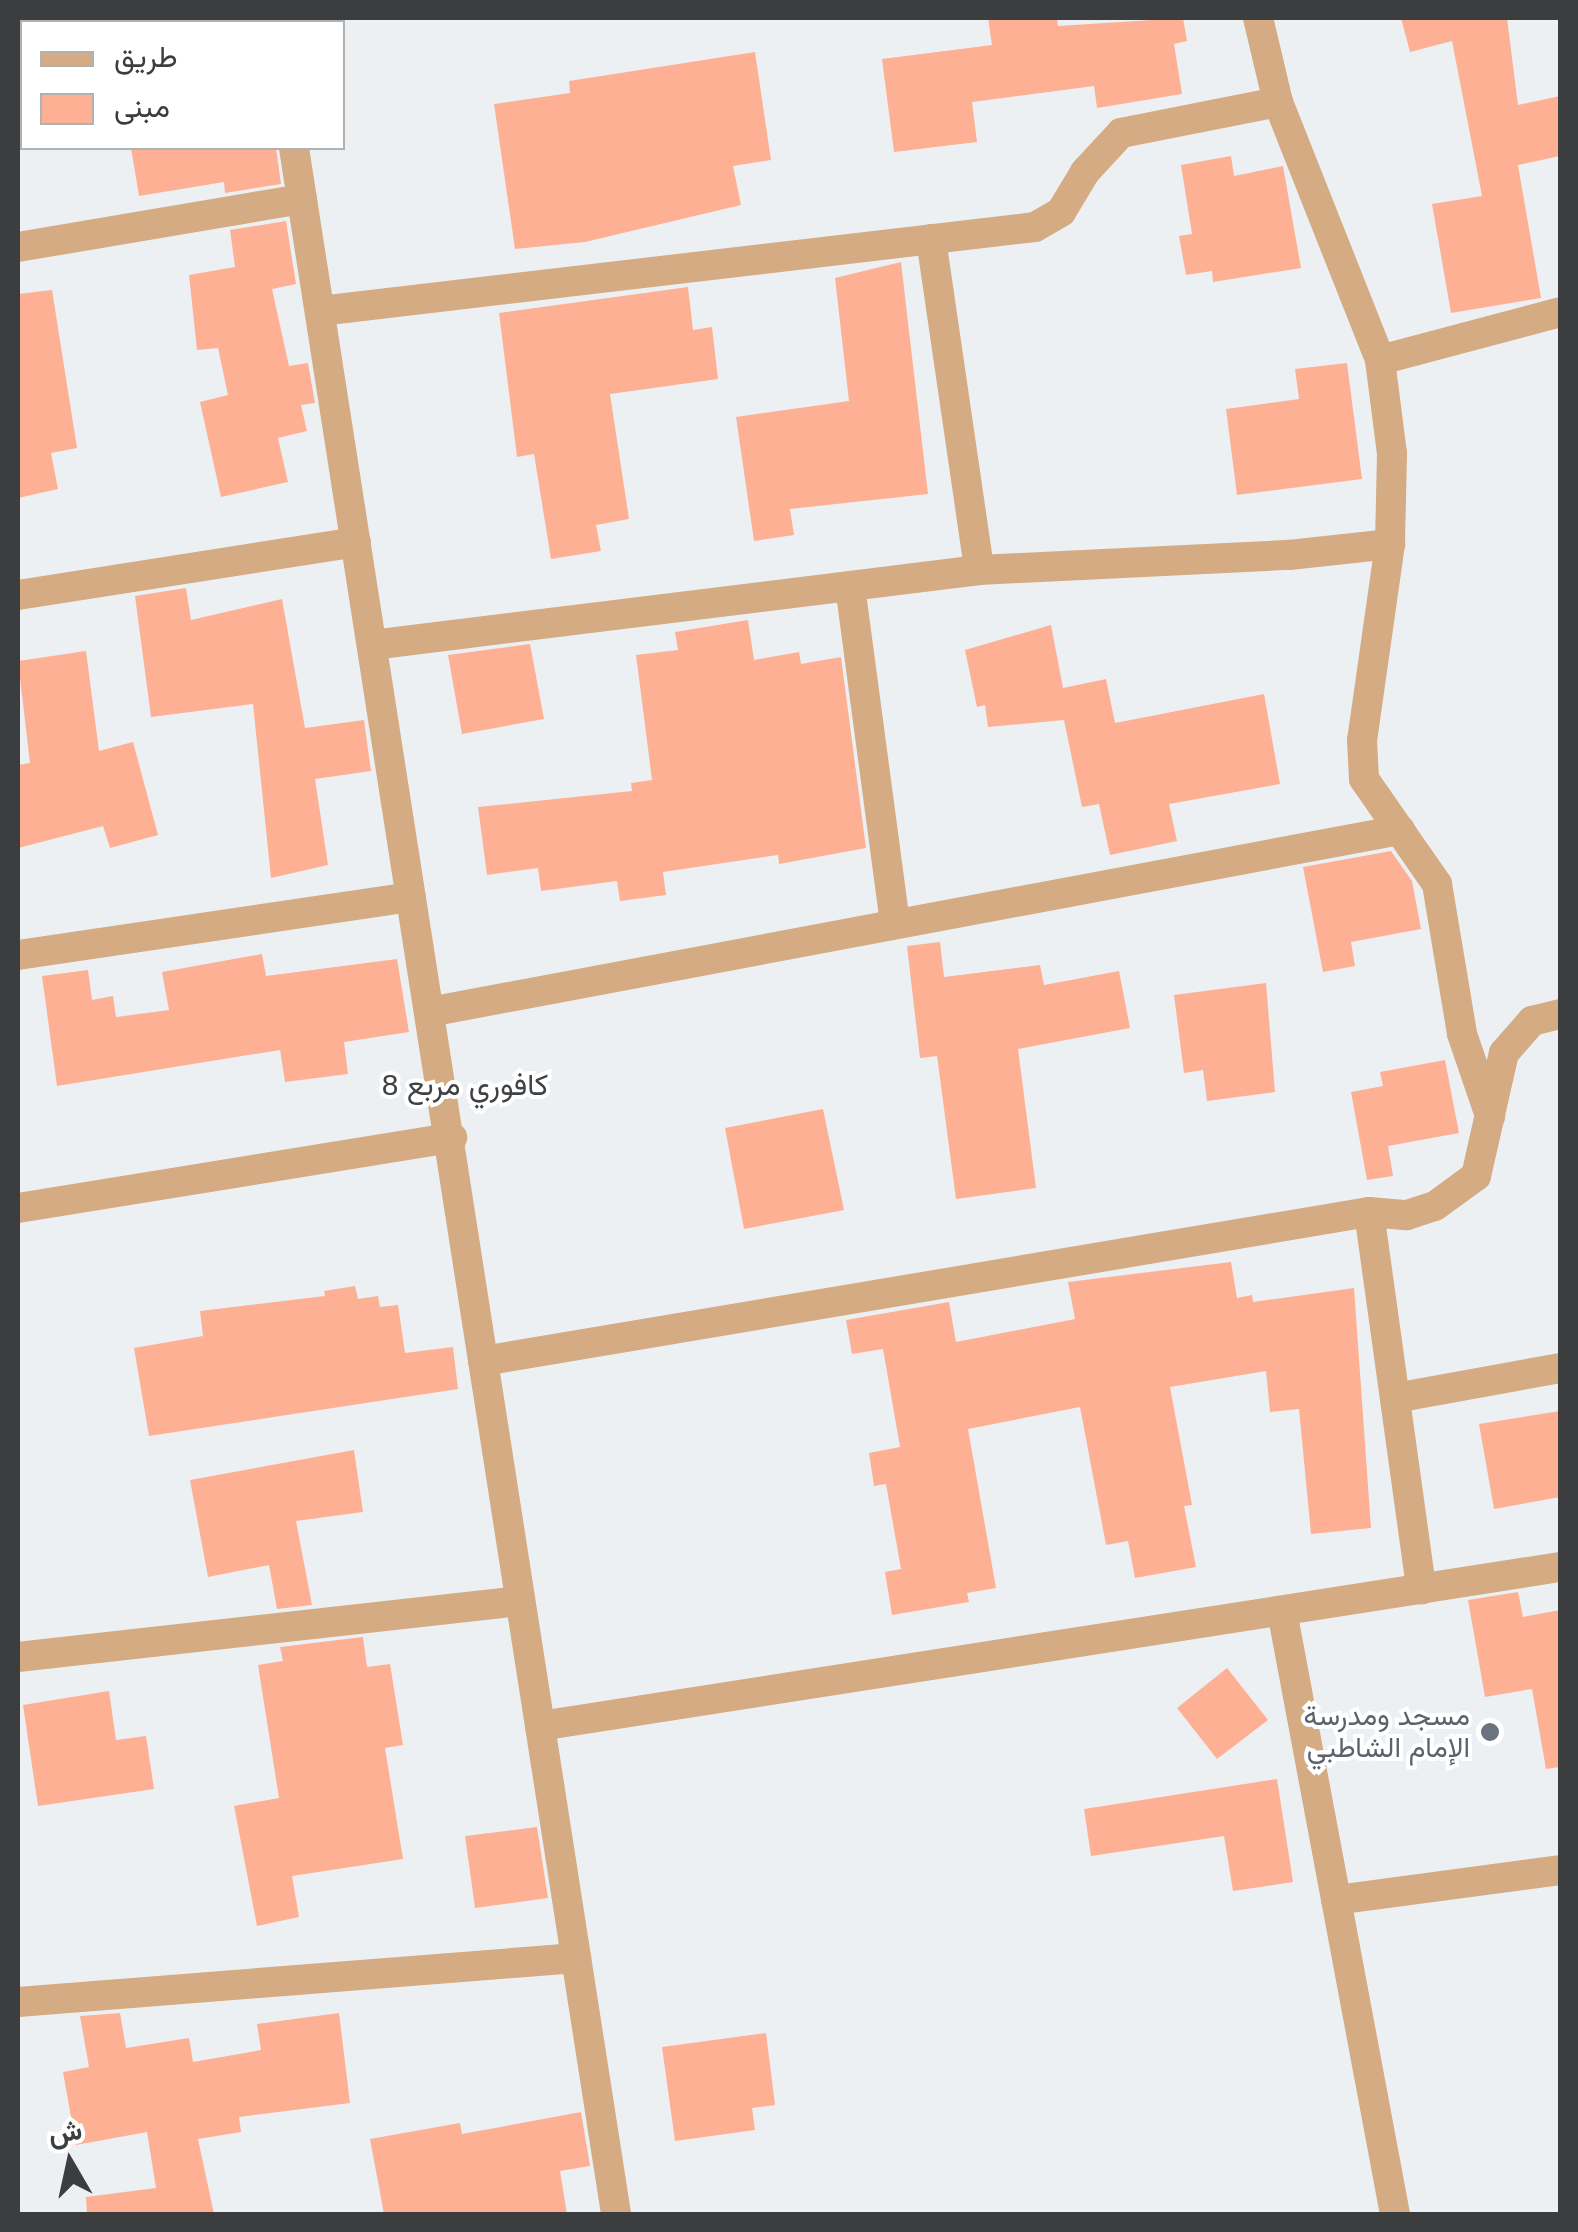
<!DOCTYPE html>
<meta charset="utf-8">
<style>
body{margin:0}
#map{position:relative;width:1578px;height:2232px;overflow:hidden;background:#edf0f3;font-family:Helvetica,Vazirmatn,sans-serif}
div>[style]{position:absolute}
.building>*{inset:0;background:#feb095}
.street>*{height:30px;margin:-15px;padding:0 15px;transform-origin:15px;border-radius:15px;background:#d4ab83}
.dots>*{width:28px;height:28px;translate:-50% -50%;box-sizing:border-box;border:5px solid #fff;border-radius:50%}
span{translate:-50% -50%;white-space:nowrap;text-align:center;line-height:1.15;-webkit-text-stroke:8px #fff;paint-order:stroke}
.worship-label{font-size:28px;color:#5b616d}
.right{translate:-100% -50%;text-align:right}
.neighbourhood-label{font-size:30px;color:#3f4144}
.frame{position:absolute;inset:0;border:20px solid #3c3d3e;pointer-events:none}
.legend{position:absolute;left:20px;top:20px;width:325px;height:130px;box-sizing:border-box;background:#fff;border:2px solid #b1b1b2;margin:0;padding:12px 18px;list-style:none;font-size:30px;color:#3c3d3e}
.legend li{display:flex;align-items:center;gap:20px;height:50px}
.legend b{width:50px;border:2px solid #b1b1b2}
.north{position:absolute;left:20px;top:2112px;width:100px;height:100px;-webkit-text-stroke:8px #fff;paint-order:stroke;rotate:351deg;font-size:28px;font-weight:700;line-height:40px;text-align:center;color:#3c3d3e}
.north::after{content:'';display:block;margin:auto;width:35px;height:45px;background:#3c3d3e;clip-path:polygon(50% 0,100% 100%,50% 72%,0 100%)}
</style>
<div id="map">
<div class="building">
<i style="clip-path:polygon(988px 18px,1057px 18px,1058px 26px,1183px 18px,1187px 41px,1174px 44px,1182px 94px,1097px 108px,1094px 86px,972px 102px,977px 142px,894px 152px,882px 59px,992px 45px)"></i>
<i style="clip-path:polygon(1401px 18px,1507px 18px,1518px 105px,1560px 96px,1560px 156px,1518px 165px,1541px 298px,1451px 313px,1432px 204px,1482px 196px,1452px 41px,1410px 52px)"></i>
<i style="clip-path:polygon(755px 52px,771px 160px,733px 166px,741px 205px,585px 242px,515px 249px,494px 104px,570px 93px,569px 81px)"></i>
<i style="clip-path:polygon(131px 148px,276px 148px,281px 184px,225px 193px,224px 182px,139px 196px)"></i>
<i style="clip-path:polygon(1231px 156px,1234px 176px,1283px 166px,1301px 268px,1213px 282px,1212px 271px,1186px 275px,1179px 236px,1192px 234px,1181px 165px)"></i>
<i style="clip-path:polygon(286px 221px,296px 284px,272px 289px,289px 366px,308px 363px,315px 403px,301px 405px,307px 431px,278px 438px,288px 482px,221px 497px,200px 402px,228px 395px,218px 348px,197px 350px,189px 275px,235px 267px,230px 230px)"></i>
<i style="clip-path:polygon(901px 262px,928px 494px,790px 509px,794px 535px,754px 541px,736px 417px,849px 401px,835px 278px)"></i>
<i style="clip-path:polygon(688px 287px,693px 330px,712px 327px,718px 379px,610px 394px,629px 519px,596px 525px,601px 551px,551px 559px,534px 454px,517px 457px,499px 313px)"></i>
<i style="clip-path:polygon(52px 290px,77px 448px,51px 453px,58px 489px,18px 498px,18px 294px)"></i>
<i style="clip-path:polygon(1347px 363px,1362px 479px,1237px 495px,1226px 409px,1299px 399px,1295px 369px)"></i>
<i style="clip-path:polygon(186px 588px,191px 620px,282px 599px,305px 728px,364px 720px,371px 771px,315px 779px,328px 865px,271px 878px,253px 704px,151px 717px,135px 596px)"></i>
<i style="clip-path:polygon(748px 620px,754px 660px,799px 652px,801px 664px,841px 657px,866px 848px,779px 864px,778px 855px,663px 872px,666px 895px,620px 901px,617px 881px,541px 891px,538px 868px,487px 875px,478px 807px,632px 791px,631px 783px,652px 780px,636px 655px,678px 650px,675px 632px)"></i>
<i style="clip-path:polygon(1051px 625px,1063px 688px,1106px 679px,1115px 723px,1264px 694px,1280px 784px,1169px 804px,1177px 841px,1110px 855px,1099px 804px,1082px 807px,1064px 720px,988px 727px,985px 705px,977px 707px,965px 650px)"></i>
<i style="clip-path:polygon(530px 644px,544px 719px,462px 734px,448px 655px)"></i>
<i style="clip-path:polygon(86px 651px,99px 751px,133px 742px,158px 835px,110px 848px,103px 826px,18px 848px,18px 765px,30px 763px,18px 661px)"></i>
<i style="clip-path:polygon(1391px 851px,1412px 881px,1421px 929px,1351px 942px,1355px 966px,1323px 972px,1303px 867px)"></i>
<i style="clip-path:polygon(940px 942px,944px 977px,1040px 965px,1044px 985px,1119px 971px,1130px 1028px,1018px 1049px,1036px 1188px,956px 1199px,937px 1056px,920px 1058px,907px 946px)"></i>
<i style="clip-path:polygon(262px 954px,266px 976px,397px 959px,409px 1032px,344px 1042px,348px 1074px,285px 1082px,280px 1050px,57px 1086px,42px 976px,88px 970px,92px 1000px,113px 996px,116px 1017px,169px 1010px,162px 972px)"></i>
<i style="clip-path:polygon(1266px 983px,1275px 1092px,1207px 1101px,1203px 1070px,1184px 1073px,1174px 995px)"></i>
<i style="clip-path:polygon(1445px 1060px,1459px 1133px,1388px 1146px,1393px 1176px,1367px 1180px,1351px 1092px,1383px 1086px,1380px 1072px)"></i>
<i style="clip-path:polygon(823px 1109px,844px 1210px,744px 1229px,725px 1128px)"></i>
<i style="clip-path:polygon(1231px 1262px,1237px 1298px,1252px 1295px,1253px 1302px,1354px 1288px,1371px 1528px,1311px 1534px,1299px 1409px,1270px 1412px,1266px 1371px,1170px 1387px,1192px 1505px,1184px 1506px,1196px 1567px,1135px 1578px,1128px 1541px,1106px 1545px,1080px 1407px,968px 1429px,996px 1588px,967px 1593px,969px 1602px,892px 1615px,885px 1572px,901px 1569px,886px 1484px,874px 1486px,869px 1453px,900px 1447px,883px 1349px,852px 1354px,846px 1320px,949px 1302px,956px 1342px,1075px 1319px,1068px 1282px)"></i>
<i style="clip-path:polygon(355px 1286px,358px 1299px,378px 1296px,380px 1307px,398px 1305px,405px 1353px,453px 1347px,458px 1389px,149px 1436px,134px 1348px,203px 1336px,200px 1311px,325px 1296px,324px 1291px)"></i>
<i style="clip-path:polygon(1560px 1411px,1560px 1497px,1494px 1509px,1479px 1424px)"></i>
<i style="clip-path:polygon(354px 1450px,363px 1512px,296px 1521px,312px 1605px,277px 1609px,269px 1565px,208px 1577px,190px 1480px)"></i>
<i style="clip-path:polygon(1518px 1592px,1523px 1617px,1560px 1610px,1560px 1767px,1546px 1769px,1532px 1689px,1485px 1697px,1468px 1600px)"></i>
<i style="clip-path:polygon(363px 1637px,367px 1667px,390px 1664px,403px 1745px,385px 1748px,403px 1859px,292px 1876px,299px 1917px,257px 1926px,234px 1806px,279px 1798px,258px 1665px,283px 1661px,280px 1647px)"></i>
<i style="clip-path:polygon(1227px 1668px,1268px 1720px,1217px 1759px,1177px 1708px)"></i>
<i style="clip-path:polygon(109px 1691px,116px 1740px,146px 1736px,154px 1789px,38px 1806px,23px 1705px)"></i>
<i style="clip-path:polygon(1277px 1779px,1293px 1882px,1233px 1891px,1224px 1836px,1091px 1856px,1084px 1809px)"></i>
<i style="clip-path:polygon(537px 1827px,548px 1898px,475px 1908px,465px 1836px)"></i>
<i style="clip-path:polygon(120px 2013px,126px 2048px,189px 2038px,193px 2062px,261px 2050px,257px 2024px,339px 2013px,350px 2103px,239px 2117px,241px 2132px,198px 2139px,214px 2214px,87px 2214px,86px 2197px,156px 2188px,147px 2132px,76px 2145px,63px 2072px,89px 2067px,80px 2016px)"></i>
<i style="clip-path:polygon(766px 2033px,775px 2105px,752px 2108px,755px 2130px,675px 2141px,662px 2047px)"></i>
<i style="clip-path:polygon(581px 2112px,590px 2166px,560px 2171px,567px 2214px,384px 2214px,370px 2139px,460px 2123px,462px 2134px)"></i>
</div>
<div class="street">
<i style="left:274px;top:18px;width:4px;rotate:76deg"></i>
<i style="left:1258px;top:18px;width:86px;rotate:76.6deg"></i>
<i style="left:1278px;top:102px;width:277px;rotate:68.4deg"></i>
<i style="left:1380px;top:360px;width:95px;rotate:82.7deg"></i>
<i style="left:1392px;top:454px;width:90px;rotate:91.3deg"></i>
<i style="left:1390px;top:544px;width:198px;rotate:98.1deg"></i>
<i style="left:1362px;top:740px;width:39px;rotate:87deg"></i>
<i style="left:1364px;top:779px;width:128px;rotate:55.2deg"></i>
<i style="left:1437px;top:884px;width:152px;rotate:80.5deg"></i>
<i style="left:1462px;top:1034px;width:87px;rotate:71.1deg"></i>
<i style="left:294px;top:148px;width:2091px;rotate:81.14deg"></i>
<i style="left:931px;top:239px;width:334px;rotate:81.7deg"></i>
<i style="left:18px;top:247px;width:288px;rotate:-9.6deg"></i>
<i style="left:320px;top:311px;width:720px;rotate:-6.7deg"></i>
<i style="left:1035px;top:227px;width:30px;rotate:-30deg"></i>
<i style="left:1061px;top:212px;width:47px;rotate:-59deg"></i>
<i style="left:1085px;top:172px;width:53px;rotate:-47.3deg"></i>
<i style="left:1121px;top:133px;width:160px;rotate:-11.2deg"></i>
<i style="left:1380px;top:360px;width:186px;rotate:-14.9deg"></i>
<i style="left:850px;top:586px;width:341px;rotate:82.4deg"></i>
<i style="left:18px;top:595px;width:342px;rotate:-8.9deg"></i>
<i style="left:372px;top:645px;width:612px;rotate:-7.04deg"></i>
<i style="left:979px;top:570px;width:310px;rotate:-2.8deg"></i>
<i style="left:1289px;top:555px;width:102px;rotate:-6.2deg"></i>
<i style="left:18px;top:955px;width:397px;rotate:-8.4deg"></i>
<i style="left:429px;top:1012px;width:988px;rotate:-10.62deg"></i>
<i style="left:18px;top:1208px;width:440px;rotate:-9.2deg"></i>
<i style="left:1369px;top:1212px;width:381px;rotate:82.1deg"></i>
<i style="left:483px;top:1361px;width:898px;rotate:-9.55deg"></i>
<i style="left:1369px;top:1212px;width:38px;rotate:5deg"></i>
<i style="left:1407px;top:1215px;width:29px;rotate:-18deg"></i>
<i style="left:1435px;top:1206px;width:51px;rotate:-36.2deg"></i>
<i style="left:1476px;top:1176px;width:126px;rotate:-77.2deg"></i>
<i style="left:1504px;top:1053px;width:43px;rotate:-48.8deg"></i>
<i style="left:1532px;top:1021px;width:29px;rotate:-14deg"></i>
<i style="left:1395px;top:1398px;width:168px;rotate:-10.3deg"></i>
<i style="left:1282px;top:1611px;width:613px;rotate:79.39deg"></i>
<i style="left:18px;top:1657px;width:505px;rotate:-6.37deg"></i>
<i style="left:540px;top:1726px;width:1032px;rotate:-8.86deg"></i>
<i style="left:1336px;top:1900px;width:226px;rotate:-7.6deg"></i>
<i style="left:18px;top:2002px;width:560px;rotate:-4.51deg"></i>
</div>
<div class="dots">
<i style="left:1490px;top:1732px;background:#6b7280"></i>
</div>
<div class="worship-label">
<span class="right" style="left:1470px;top:1732px">مسجد ومدرسة<br>الإمام الشاطبي</span>
</div>
<div class="neighbourhood-label">
<span style="left:465px;top:1085px">كافوري مربع 8</span>
</div>
<div class="frame"></div>
<ul class="legend">
<li><b style="height:12px;background:#d4ab83"></b>طريق</li>
<li><b style="height:28px;background:#feb095"></b>مبنى</li>
</ul>
<div class="north">ش</div>
</div>
